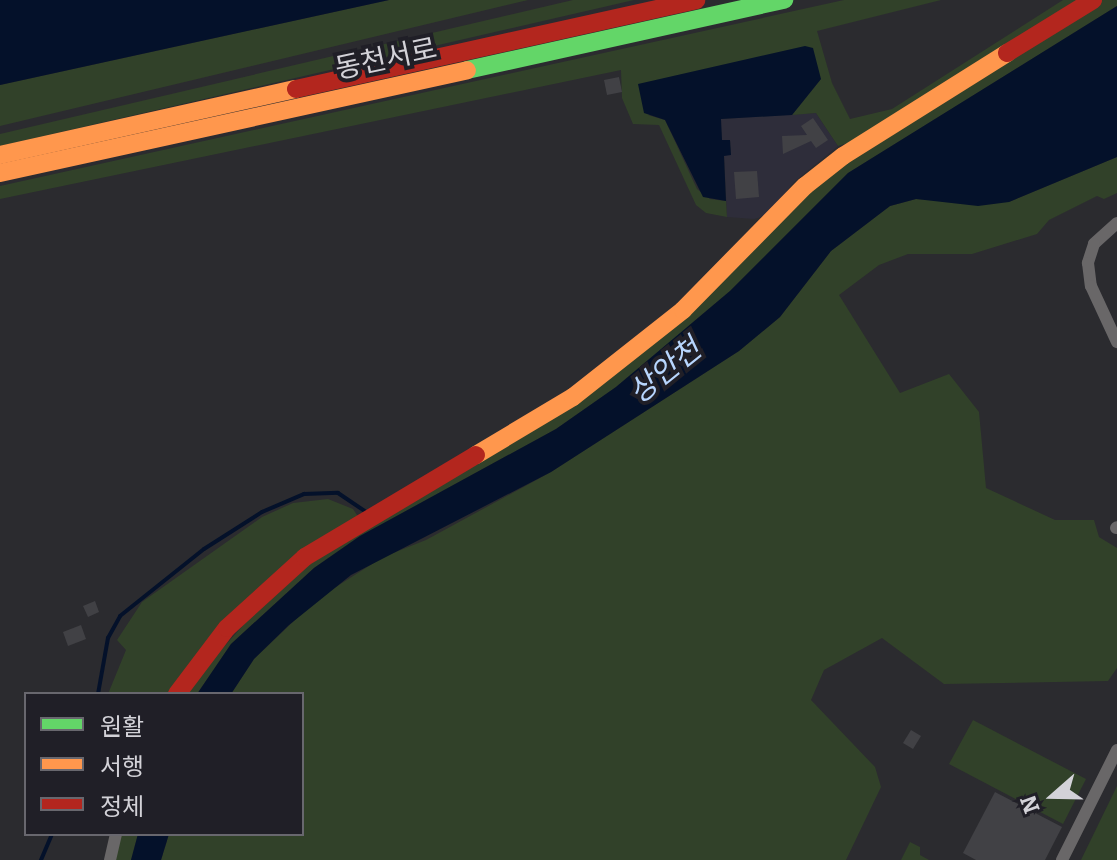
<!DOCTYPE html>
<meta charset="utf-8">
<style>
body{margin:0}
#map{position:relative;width:1117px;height:860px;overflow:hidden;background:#2b2b2f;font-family:Bitter,"Noto Sans KR",serif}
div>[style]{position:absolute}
.built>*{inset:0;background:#2e2d3a}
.green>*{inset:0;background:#314129}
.water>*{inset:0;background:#04112a}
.stream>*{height:4px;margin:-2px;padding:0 2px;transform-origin:2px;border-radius:2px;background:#04112a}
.building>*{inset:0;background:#414145}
.street>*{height:12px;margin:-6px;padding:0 6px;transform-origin:6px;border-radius:6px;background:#696768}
.fast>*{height:18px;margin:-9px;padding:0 9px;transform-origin:9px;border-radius:9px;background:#63d668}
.slow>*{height:18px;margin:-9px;padding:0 9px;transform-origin:9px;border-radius:9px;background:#ff974d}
.jam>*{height:18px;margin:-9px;padding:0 9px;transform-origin:9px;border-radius:9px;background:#b3261e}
span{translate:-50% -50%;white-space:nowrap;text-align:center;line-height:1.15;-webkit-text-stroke:8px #201f27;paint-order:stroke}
.street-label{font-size:28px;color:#d3d2d8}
.water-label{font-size:30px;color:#b8d6fe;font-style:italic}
.legend{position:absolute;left:24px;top:692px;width:280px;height:144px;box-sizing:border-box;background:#201f27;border:2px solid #68676e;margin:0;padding:10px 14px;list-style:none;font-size:24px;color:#d3d2d8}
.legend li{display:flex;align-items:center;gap:16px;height:40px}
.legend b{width:40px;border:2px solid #68676e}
.north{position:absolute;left:1013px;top:756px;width:80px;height:80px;-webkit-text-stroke:6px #201f27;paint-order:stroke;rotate:250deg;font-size:22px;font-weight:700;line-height:32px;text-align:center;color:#d3d2d8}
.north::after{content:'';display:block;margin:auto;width:28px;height:36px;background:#d3d2d8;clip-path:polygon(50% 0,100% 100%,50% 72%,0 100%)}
</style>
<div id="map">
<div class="built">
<i style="clip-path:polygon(816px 113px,838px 146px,794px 182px,767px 215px,754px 219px,727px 217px,724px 155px,731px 154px,730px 140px,722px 140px,720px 119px)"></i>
</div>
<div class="green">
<i style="clip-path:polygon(389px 0,528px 0,0 126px,0 85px)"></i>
<i style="clip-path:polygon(573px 0,634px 0,0 146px,0 134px)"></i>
<i style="clip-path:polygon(844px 0,941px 0,817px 31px,832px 83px,850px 119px,892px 109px,1063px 0,1085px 0,855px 141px,838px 146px,816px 113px,792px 115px,821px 79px,648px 115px,665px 120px,697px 189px,710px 199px,726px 201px,727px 217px,706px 213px,696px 205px,659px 125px,633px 124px,622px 98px,621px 70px,0 199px,0 186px)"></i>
<i style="clip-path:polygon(1099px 0,1117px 0,1117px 6px,848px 173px,730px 291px,616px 387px,556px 429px,360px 536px,314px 568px,231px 644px,197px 694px,182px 694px,285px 578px,549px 417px,832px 171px)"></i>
<i style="clip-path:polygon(1117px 157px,1117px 193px,1104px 199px,1097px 196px,1049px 220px,1037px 234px,972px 254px,908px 254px,879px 265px,839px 295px,900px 393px,949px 374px,979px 412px,986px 488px,1055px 520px,1094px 520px,1099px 537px,1117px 548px,1117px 668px,1108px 681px,944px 684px,882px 638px,824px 670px,811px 700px,875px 767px,881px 787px,846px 860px,161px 860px,169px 834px,302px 834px,302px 694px,231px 694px,254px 659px,317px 599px,383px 557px,426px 540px,551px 472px,739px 351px,780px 317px,831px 251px,890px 206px,916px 199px,1009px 202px)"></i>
<i style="clip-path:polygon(328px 499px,353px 509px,359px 518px,327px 539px,173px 694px,108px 694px,126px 650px,117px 640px,142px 602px,262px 517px,293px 503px)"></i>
<i style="clip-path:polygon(973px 720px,1086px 779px,1063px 824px,949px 764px)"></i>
<i style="clip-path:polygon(1117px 786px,1117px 860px,1081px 860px)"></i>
<i style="clip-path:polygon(121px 834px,138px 834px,131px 860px,114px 860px)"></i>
<i style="clip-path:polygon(910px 842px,920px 847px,920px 855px,929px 860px,901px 860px)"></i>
</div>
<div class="water">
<i style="clip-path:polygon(0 0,389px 0,0 85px)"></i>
<i style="clip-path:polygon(1117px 6px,1117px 157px,1009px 202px,978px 206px,916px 199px,890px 206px,831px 251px,780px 317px,739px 351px,551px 472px,351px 575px,289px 625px,254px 659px,231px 694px,197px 694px,231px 644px,314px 568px,360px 536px,556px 429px,616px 387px,730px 291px,848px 173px)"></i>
<i style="clip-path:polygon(805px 46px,813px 48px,821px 79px,792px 115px,721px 119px,722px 140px,730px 140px,731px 155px,724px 156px,726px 201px,703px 197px,665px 120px,644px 113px,638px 84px)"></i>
<i style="clip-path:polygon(138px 834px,169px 834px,161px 860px,131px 860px)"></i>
</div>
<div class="stream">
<i style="left:98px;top:694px;width:57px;rotate:-79.9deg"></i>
<i style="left:108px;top:638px;width:25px;rotate:-61deg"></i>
<i style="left:120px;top:616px;width:107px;rotate:-38.6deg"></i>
<i style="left:204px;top:549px;width:69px;rotate:-32.5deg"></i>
<i style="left:262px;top:512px;width:46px;rotate:-23.2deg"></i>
<i style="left:304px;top:494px;width:34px;rotate:-2deg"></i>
<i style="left:338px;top:493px;width:32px;rotate:34deg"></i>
<i style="left:41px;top:860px;width:28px;rotate:-67deg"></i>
</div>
<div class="building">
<i style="clip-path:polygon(619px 77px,622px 92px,607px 95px,604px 80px)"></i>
<i style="clip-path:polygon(813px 118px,828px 140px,816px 148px,811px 141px,783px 154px,782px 136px,807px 135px,801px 126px)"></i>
<i style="clip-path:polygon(757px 171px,759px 197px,736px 199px,734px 172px)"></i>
<i style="clip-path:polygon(95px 601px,99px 612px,88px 617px,83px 606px)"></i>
<i style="clip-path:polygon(81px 625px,86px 639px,68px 646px,63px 632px)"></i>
<i style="clip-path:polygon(911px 730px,921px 736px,913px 749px,903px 743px)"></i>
<i style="clip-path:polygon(995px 792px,1062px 827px,1045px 860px,976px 860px,963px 853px)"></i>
</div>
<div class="street">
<i style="left:1117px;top:223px;width:31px;rotate:138deg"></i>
<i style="left:1094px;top:244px;width:20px;rotate:108deg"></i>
<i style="left:1088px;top:263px;width:23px;rotate:83deg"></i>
<i style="left:1091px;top:286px;width:62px;rotate:65.1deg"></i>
<i style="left:1116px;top:528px;width:1px;rotate:-45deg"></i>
<i style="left:110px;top:860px;width:27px;rotate:-77deg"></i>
<i style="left:1062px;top:860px;width:123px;rotate:-63.4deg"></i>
</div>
<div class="fast">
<i style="left:467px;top:70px;width:325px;rotate:-12.5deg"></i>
</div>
<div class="slow">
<i style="left:0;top:155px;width:303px;rotate:-12.6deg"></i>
<i style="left:0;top:173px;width:478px;rotate:-12.4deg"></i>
<i style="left:476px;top:455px;width:113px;rotate:-30.9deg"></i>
<i style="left:573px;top:397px;width:140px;rotate:-38.3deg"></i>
<i style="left:683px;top:310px;width:174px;rotate:-45.5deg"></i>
<i style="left:805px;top:186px;width:48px;rotate:-38.3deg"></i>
<i style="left:843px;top:156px;width:194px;rotate:-32.1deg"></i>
</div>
<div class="jam">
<i style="left:1007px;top:53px;width:101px;rotate:-31.6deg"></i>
<i style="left:296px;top:89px;width:410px;rotate:-12.5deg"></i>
<i style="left:177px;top:694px;width:83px;rotate:-52.9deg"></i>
<i style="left:227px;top:628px;width:105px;rotate:-42.3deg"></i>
<i style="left:305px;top:557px;width:199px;rotate:-30.8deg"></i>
</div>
<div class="street-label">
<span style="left:386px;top:59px;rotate:-12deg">동천서로</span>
</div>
<div class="water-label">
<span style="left:665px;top:371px;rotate:-39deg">상안천</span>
</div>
<ul class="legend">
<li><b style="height:10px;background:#63d668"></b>원활</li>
<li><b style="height:10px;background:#ff974d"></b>서행</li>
<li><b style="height:10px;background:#b3261e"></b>정체</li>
</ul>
<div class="north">N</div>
</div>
